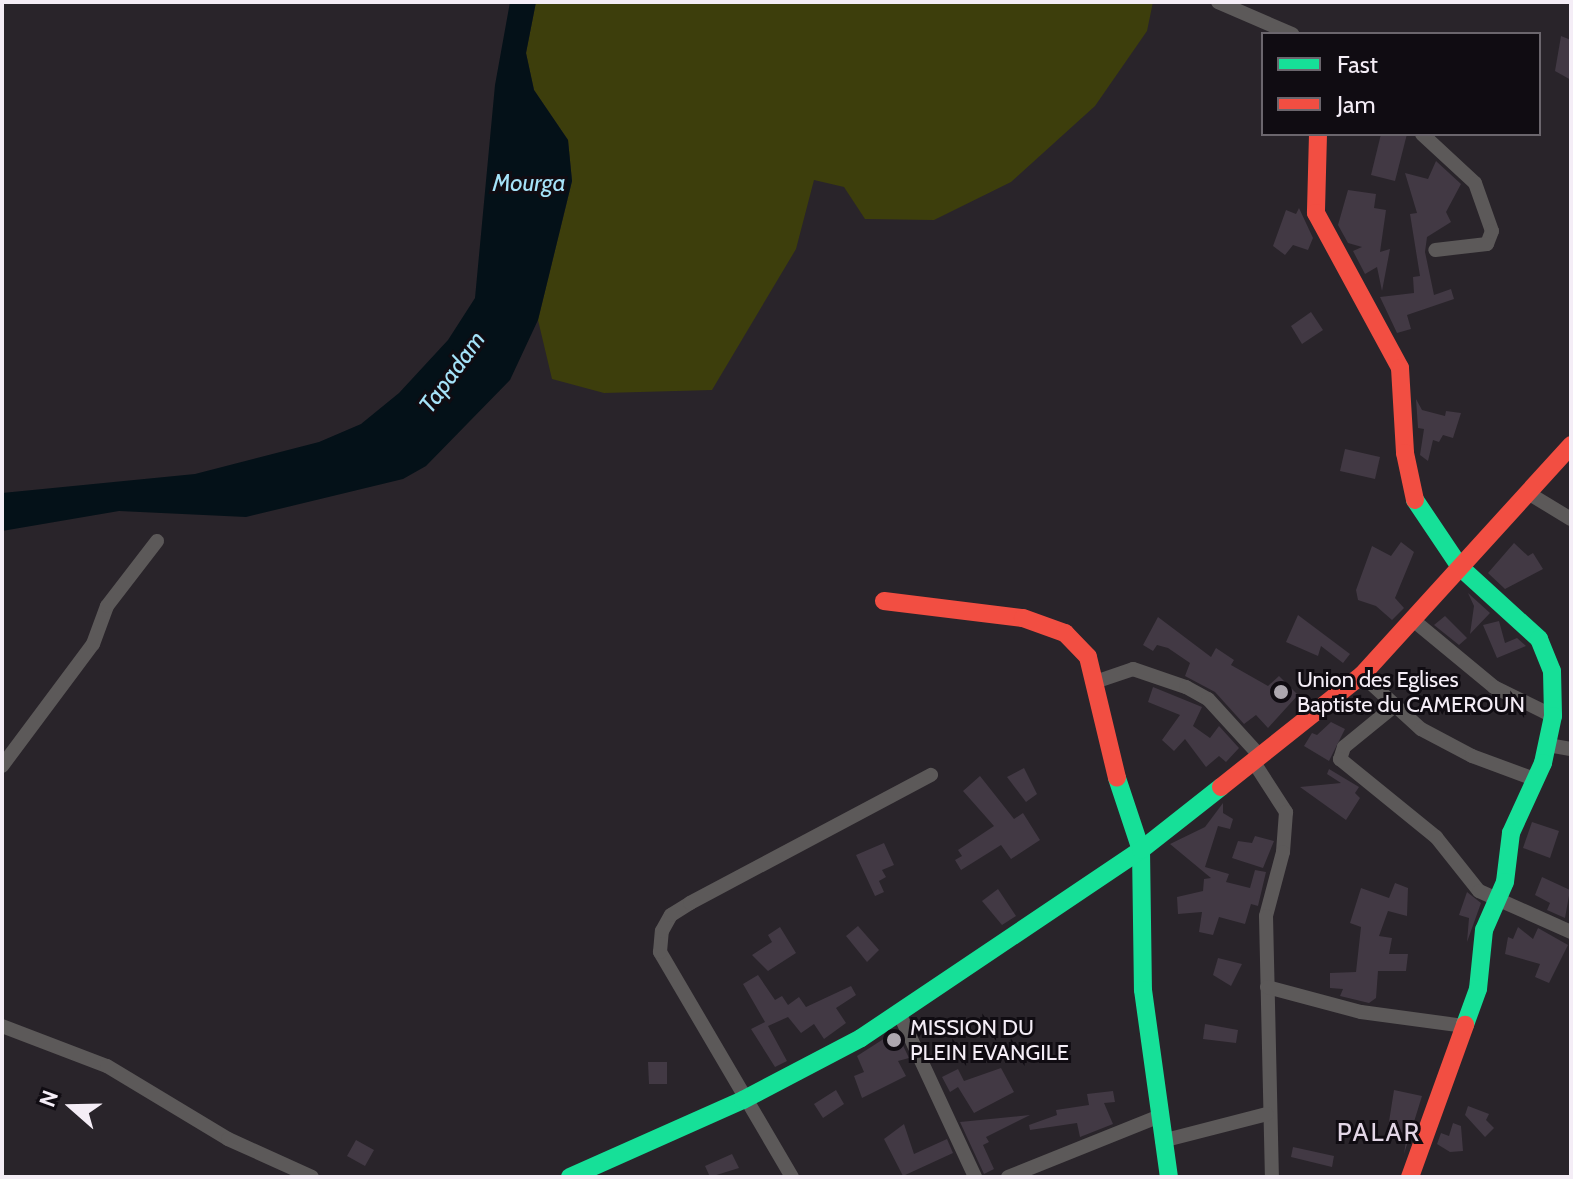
<!DOCTYPE html>
<style>
body{margin:0}
#map{position:relative;width:1573px;height:1179px;overflow:hidden;background:#29242a;font-family:Cabin,sans-serif}
div>[style]{position:absolute}
.green>*{inset:0;background:#3d3e0c}
.water>*{inset:0;background:#041118}
.building>*{inset:0;background:#423944}
.street>*{height:14px;margin:-7px;padding:0 7px;transform-origin:7px;border-radius:7px;background:#5c5959}
.fast>*{height:18px;margin:-9px;padding:0 9px;transform-origin:9px;border-radius:9px;background:#16e098}
.jam>*{height:18px;margin:-9px;padding:0 9px;transform-origin:9px;border-radius:9px;background:#f24e42}
.dots>*{width:22px;height:22px;translate:-50% -50%;box-sizing:border-box;border:4px solid #100c12;border-radius:50%}
span{translate:-50% -50%;white-space:nowrap;text-align:center;line-height:1.15;-webkit-text-stroke:6px #100c12;paint-order:stroke}
.poi-label{font-size:22px;color:#f4edf6}
.left{translate:0 -50%;text-align:left}
.water-label{font-size:24px;color:#a5e3f9;font-style:italic}
.quarter-label{font-size:26px;color:#e2d6e6;letter-spacing:2px}
.frame{position:absolute;inset:0;border:4px solid #f4edf6;pointer-events:none}
.legend{position:absolute;left:1261px;top:32px;width:280px;height:104px;box-sizing:border-box;background:#100c12;border:2px solid #6b666d;margin:0;padding:10px 14px;list-style:none;font-size:24px;color:#f4edf6}
.legend li{display:flex;align-items:center;gap:16px;height:40px}
.legend b{width:40px;border:2px solid #6b666d}
.north{position:absolute;left:32px;top:1067px;width:80px;height:80px;-webkit-text-stroke:6px #100c12;paint-order:stroke;rotate:290deg;font-size:22px;font-weight:700;line-height:32px;text-align:center;color:#f4edf6}
.north::after{content:'';display:block;margin:auto;width:28px;height:36px;background:#f4edf6;clip-path:polygon(50% 0,100% 100%,50% 72%,0 100%)}
</style>
<div id="map">
<div class="green">
<i style="clip-path:polygon(536px 2px,1153px 2px,1147px 31px,1095px 106px,1011px 182px,934px 220px,865px 219px,844px 187px,814px 180px,796px 249px,712px 390px,604px 393px,552px 379px,538px 320px,572px 181px,568px 140px,534px 90px,526px 53px)"></i>
</div>
<div class="water">
<i style="clip-path:polygon(510px 2px,536px 2px,526px 53px,534px 90px,568px 140px,572px 181px,538px 320px,510px 380px,426px 466px,403px 479px,246px 517px,119px 511px,2px 531px,2px 493px,195px 474px,319px 442px,361px 424px,399px 393px,448px 340px,475px 298px,495px 85px)"></i>
</div>
<div class="building">
<i style="clip-path:polygon(1561px 36px,1571px 40px,1571px 80px,1555px 71px)"></i>
<i style="clip-path:polygon(1381px 134px,1407px 134px,1395px 181px,1371px 175px)"></i>
<i style="clip-path:polygon(1436px 161px,1461px 184px,1446px 212px,1451px 222px,1427px 237px,1425px 252px,1434px 295px,1451px 289px,1454px 299px,1407px 315px,1411px 329px,1397px 333px,1380px 297px,1414px 293px,1413px 277px,1420px 276px,1410px 214px,1417px 213px,1405px 173px,1428px 179px)"></i>
<i style="clip-path:polygon(1348px 190px,1376px 194px,1374px 208px,1386px 210px,1380px 252px,1390px 249px,1382px 291px,1377px 267px,1365px 274px,1353px 251px,1362px 247px,1348px 243px,1338px 225px)"></i>
<i style="clip-path:polygon(1299px 208px,1313px 238px,1308px 250px,1293px 245px,1285px 255px,1273px 246px,1286px 210px,1296px 214px)"></i>
<i style="clip-path:polygon(1311px 312px,1323px 330px,1302px 344px,1291px 326px)"></i>
<i style="clip-path:polygon(1416px 399px,1422px 410px,1445px 416px,1446px 411px,1461px 413px,1453px 438px,1443px 435px,1439px 442px,1433px 440px,1428px 461px,1420px 455px,1424px 429px,1418px 428px)"></i>
<i style="clip-path:polygon(1345px 449px,1380px 457px,1375px 479px,1340px 471px)"></i>
<i style="clip-path:polygon(1401px 542px,1414px 552px,1395px 598px,1404px 608px,1392px 620px,1376px 606px,1358px 600px,1356px 590px,1372px 546px,1391px 556px)"></i>
<i style="clip-path:polygon(1514px 543px,1528px 556px,1533px 553px,1543px 569px,1505px 589px,1488px 573px)"></i>
<i style="clip-path:polygon(1468px 593px,1490px 613px,1470px 634px,1474px 606px)"></i>
<i style="clip-path:polygon(1298px 615px,1350px 654px,1343px 663px,1321px 646px,1318px 656px,1286px 642px)"></i>
<i style="clip-path:polygon(1445px 616px,1467px 638px,1459px 645px,1434px 625px)"></i>
<i style="clip-path:polygon(1158px 617px,1211px 657px,1216px 648px,1234px 660px,1231px 665px,1268px 686px,1279px 676px,1298px 695px,1268px 728px,1256px 715px,1244px 724px,1215px 692px,1185px 676px,1190px 663px,1168px 648px,1157px 645px,1153px 651px,1143px 645px)"></i>
<i style="clip-path:polygon(1499px 621px,1505px 643px,1517px 638px,1526px 646px,1497px 658px,1483px 625px)"></i>
<i style="clip-path:polygon(1153px 687px,1202px 707px,1193px 726px,1210px 738px,1219px 726px,1239px 748px,1226px 762px,1219px 756px,1206px 767px,1185px 739px,1174px 751px,1162px 740px,1180px 715px,1148px 702px)"></i>
<i style="clip-path:polygon(1331px 722px,1345px 729px,1329px 761px,1304px 746px,1312px 733px,1317px 735px)"></i>
<i style="clip-path:polygon(1024px 768px,1037px 794px,1026px 802px,1007px 777px)"></i>
<i style="clip-path:polygon(1329px 769px,1359px 787px,1355px 793px,1360px 798px,1346px 820px,1300px 787px,1341px 783px,1327px 774px)"></i>
<i style="clip-path:polygon(980px 776px,1014px 819px,1023px 813px,1040px 840px,1011px 859px,1001px 845px,961px 870px,955px 860px,962px 856px,958px 850px,994px 826px,963px 791px)"></i>
<i style="clip-path:polygon(1223px 803px,1223px 813px,1233px 819px,1230px 829px,1218px 826px,1205px 867px,1229px 874px,1226px 882px,1250px 888px,1255px 870px,1266px 872px,1258px 906px,1251px 904px,1245px 924px,1219px 917px,1213px 935px,1199px 932px,1202px 912px,1178px 914px,1177px 897px,1203px 891px,1204px 879px,1211px 878px,1170px 844px,1205px 827px)"></i>
<i style="clip-path:polygon(1532px 822px,1559px 831px,1550px 858px,1523px 848px)"></i>
<i style="clip-path:polygon(1255px 836px,1274px 841px,1263px 868px,1232px 858px,1238px 841px,1252px 843px)"></i>
<i style="clip-path:polygon(884px 843px,894px 865px,882px 870px,886px 877px,879px 881px,884px 892px,875px 896px,856px 855px)"></i>
<i style="clip-path:polygon(1542px 877px,1570px 890px,1565px 918px,1547px 910px,1550px 903px,1535px 895px)"></i>
<i style="clip-path:polygon(1395px 883px,1408px 888px,1407px 916px,1388px 911px,1379px 936px,1392px 938px,1389px 954px,1408px 954px,1406px 971px,1378px 971px,1376px 998px,1369px 1003px,1340px 996px,1343px 989px,1330px 988px,1330px 973px,1356px 972px,1361px 927px,1350px 923px,1361px 888px,1389px 898px)"></i>
<i style="clip-path:polygon(998px 889px,1016px 916px,1002px 925px,982px 901px)"></i>
<i style="clip-path:polygon(1467px 892px,1481px 903px,1467px 942px,1469px 918px,1459px 915px)"></i>
<i style="clip-path:polygon(858px 926px,879px 950px,867px 962px,846px 936px)"></i>
<i style="clip-path:polygon(780px 927px,796px 953px,768px 971px,752px 955px,772px 942px,768px 935px)"></i>
<i style="clip-path:polygon(1518px 927px,1533px 939px,1538px 928px,1568px 945px,1549px 983px,1535px 977px,1540px 964px,1505px 954px,1508px 937px,1513px 939px)"></i>
<i style="clip-path:polygon(1218px 958px,1242px 964px,1231px 986px,1213px 975px)"></i>
<i style="clip-path:polygon(758px 975px,775px 1000px,782px 996px,788px 1005px,799px 997px,806px 1007px,851px 986px,856px 995px,836px 1008px,846px 1023px,824px 1039px,814px 1024px,801px 1033px,788px 1017px,768px 1026px,787px 1061px,775px 1067px,751px 1029px,765px 1022px,743px 984px)"></i>
<i style="clip-path:polygon(1205px 1024px,1238px 1030px,1236px 1043px,1203px 1039px)"></i>
<i style="clip-path:polygon(896px 1031px,909px 1058px,898px 1061px,906px 1076px,862px 1098px,854px 1076px,864px 1072px,857px 1056px)"></i>
<i style="clip-path:polygon(648px 1062px,667px 1062px,667px 1084px,649px 1084px)"></i>
<i style="clip-path:polygon(1001px 1068px,1014px 1092px,974px 1113px,958px 1087px,950px 1092px,942px 1077px,958px 1069px,964px 1081px)"></i>
<i style="clip-path:polygon(836px 1090px,844px 1104px,823px 1118px,814px 1104px)"></i>
<i style="clip-path:polygon(1394px 1090px,1422px 1096px,1404px 1154px,1407px 1134px,1388px 1128px)"></i>
<i style="clip-path:polygon(1113px 1091px,1115px 1102px,1104px 1103px,1113px 1124px,1080px 1137px,1077px 1123px,1030px 1130px,1029px 1125px,1057px 1115px,1056px 1110px,1089px 1105px,1087px 1094px)"></i>
<i style="clip-path:polygon(1468px 1106px,1489px 1114px,1486px 1120px,1494px 1128px,1485px 1137px,1465px 1115px)"></i>
<i style="clip-path:polygon(1030px 1115px,986px 1137px,989px 1142px,983px 1145px,994px 1169px,984px 1174px,960px 1122px)"></i>
<i style="clip-path:polygon(1453px 1123px,1461px 1126px,1463px 1151px,1450px 1152px,1437px 1144px,1441px 1133px,1449px 1136px)"></i>
<i style="clip-path:polygon(904px 1124px,914px 1154px,947px 1139px,953px 1153px,903px 1176px,884px 1139px)"></i>
<i style="clip-path:polygon(356px 1140px,374px 1150px,365px 1166px,347px 1156px)"></i>
<i style="clip-path:polygon(1293px 1147px,1334px 1156px,1332px 1167px,1291px 1157px)"></i>
<i style="clip-path:polygon(732px 1154px,739px 1168px,710px 1177px,705px 1166px)"></i>
</div>
<div class="street">
<i style="left:1218px;top:2px;width:81px;rotate:23.4deg"></i>
<i style="left:1422px;top:134px;width:72px;rotate:42.8deg"></i>
<i style="left:1475px;top:183px;width:51px;rotate:70.5deg"></i>
<i style="left:1492px;top:231px;width:14px;rotate:111deg"></i>
<i style="left:1487px;top:244px;width:52px;rotate:173.4deg"></i>
<i style="left:1528px;top:493px;width:50px;rotate:31.2deg"></i>
<i style="left:1413px;top:620px;width:105px;rotate:39.6deg"></i>
<i style="left:1494px;top:687px;width:66px;rotate:26.2deg"></i>
<i style="left:1362px;top:675px;width:80px;rotate:42.5deg"></i>
<i style="left:1421px;top:729px;width:58px;rotate:27.9deg"></i>
<i style="left:1472px;top:756px;width:69px;rotate:20.3deg"></i>
<i style="left:1095px;top:682px;width:40px;rotate:-18.9deg"></i>
<i style="left:1133px;top:669px;width:56px;rotate:18.8deg"></i>
<i style="left:1186px;top:687px;width:25px;rotate:29deg"></i>
<i style="left:1208px;top:699px;width:77px;rotate:47.6deg"></i>
<i style="left:1393px;top:707px;width:63px;rotate:140.8deg"></i>
<i style="left:1344px;top:747px;width:13px;rotate:108deg"></i>
<i style="left:1340px;top:759px;width:124px;rotate:39.1deg"></i>
<i style="left:1436px;top:837px;width:69px;rotate:51.5deg"></i>
<i style="left:1479px;top:891px;width:101px;rotate:24deg"></i>
<i style="left:1548px;top:745px;width:23px;rotate:10deg"></i>
<i style="left:1253px;top:761px;width:61px;rotate:57.1deg"></i>
<i style="left:1286px;top:812px;width:40px;rotate:94.3deg"></i>
<i style="left:1283px;top:852px;width:66px;rotate:104.9deg"></i>
<i style="left:1266px;top:916px;width:261px;rotate:88.7deg"></i>
<i style="left:2px;top:766px;width:152px;rotate:-53.3deg"></i>
<i style="left:93px;top:644px;width:40px;rotate:-69.8deg"></i>
<i style="left:107px;top:606px;width:82px;rotate:-52.4deg"></i>
<i style="left:1267px;top:987px;width:97px;rotate:14.9deg"></i>
<i style="left:1361px;top:1012px;width:105px;rotate:7.7deg"></i>
<i style="left:899px;top:1013px;width:181px;rotate:65.1deg"></i>
<i style="left:2px;top:1026px;width:112px;rotate:20.9deg"></i>
<i style="left:107px;top:1066px;width:141px;rotate:31.1deg"></i>
<i style="left:228px;top:1139px;width:92px;rotate:24.3deg"></i>
<i style="left:1162px;top:1141px;width:108px;rotate:-14.4deg"></i>
<i style="left:792px;top:1177px;width:261px;rotate:-120.4deg"></i>
<i style="left:660px;top:952px;width:21px;rotate:-85deg"></i>
<i style="left:662px;top:931px;width:18px;rotate:-61deg"></i>
<i style="left:671px;top:915px;width:22px;rotate:-32deg"></i>
<i style="left:690px;top:903px;width:273px;rotate:-28deg"></i>
<i style="left:1008px;top:1177px;width:161px;rotate:-21.9deg"></i>
</div>
<div class="fast">
<i style="left:1415px;top:500px;width:81px;rotate:56.1deg"></i>
<i style="left:1460px;top:567px;width:107px;rotate:42.3deg"></i>
<i style="left:1539px;top:639px;width:35px;rotate:68deg"></i>
<i style="left:1552px;top:671px;width:45px;rotate:88.7deg"></i>
<i style="left:1553px;top:716px;width:48px;rotate:102deg"></i>
<i style="left:1543px;top:763px;width:77px;rotate:114.6deg"></i>
<i style="left:1511px;top:833px;width:49px;rotate:97deg"></i>
<i style="left:1505px;top:882px;width:52px;rotate:113.6deg"></i>
<i style="left:1484px;top:930px;width:59px;rotate:95.8deg"></i>
<i style="left:1478px;top:989px;width:38px;rotate:110deg"></i>
<i style="left:1117px;top:778px;width:76px;rotate:71.6deg"></i>
<i style="left:1141px;top:850px;width:140px;rotate:89.2deg"></i>
<i style="left:1143px;top:990px;width:189px;rotate:82.1deg"></i>
<i style="left:570px;top:1177px;width:189px;rotate:-24deg"></i>
<i style="left:743px;top:1100px;width:133px;rotate:-27.7deg"></i>
<i style="left:861px;top:1038px;width:337px;rotate:-33.9deg"></i>
<i style="left:1141px;top:850px;width:102px;rotate:-38.2deg"></i>
</div>
<div class="jam">
<i style="left:1318px;top:134px;width:79px;rotate:91.5deg"></i>
<i style="left:1316px;top:213px;width:176px;rotate:61.5deg"></i>
<i style="left:1400px;top:368px;width:85px;rotate:86.6deg"></i>
<i style="left:1405px;top:453px;width:48px;rotate:78deg"></i>
<i style="left:884px;top:601px;width:140px;rotate:7deg"></i>
<i style="left:1023px;top:618px;width:45px;rotate:19.7deg"></i>
<i style="left:1065px;top:633px;width:33px;rotate:46deg"></i>
<i style="left:1088px;top:657px;width:124px;rotate:76.5deg"></i>
<i style="left:1221px;top:787px;width:180px;rotate:-38.5deg"></i>
<i style="left:1362px;top:675px;width:311px;rotate:-47.7deg"></i>
<i style="left:1410px;top:1177px;width:162px;rotate:-70.1deg"></i>
</div>
<div class="dots">
<i style="left:1281px;top:692px;background:#ada7af"></i>
<i style="left:894px;top:1040px;background:#ada7af"></i>
</div>
<div class="poi-label">
<span class="left" style="left:1297px;top:692px">Union des Eglises<br>Baptiste du CAMEROUN</span>
<span class="left" style="left:910px;top:1040px">MISSION DU<br>PLEIN EVANGILE</span>
</div>
<div class="water-label">
<span style="left:529px;top:183px">Mourga</span>
<span style="left:452px;top:372px;rotate:-54deg">Tapadam</span>
</div>
<div class="quarter-label">
<span style="left:1379px;top:1133px">PALAR</span>
</div>
<div class="frame"></div>
<ul class="legend">
<li><b style="height:10px;background:#16e098"></b>Fast</li>
<li><b style="height:10px;background:#f24e42"></b>Jam</li>
</ul>
<div class="north">N</div>
</div>
